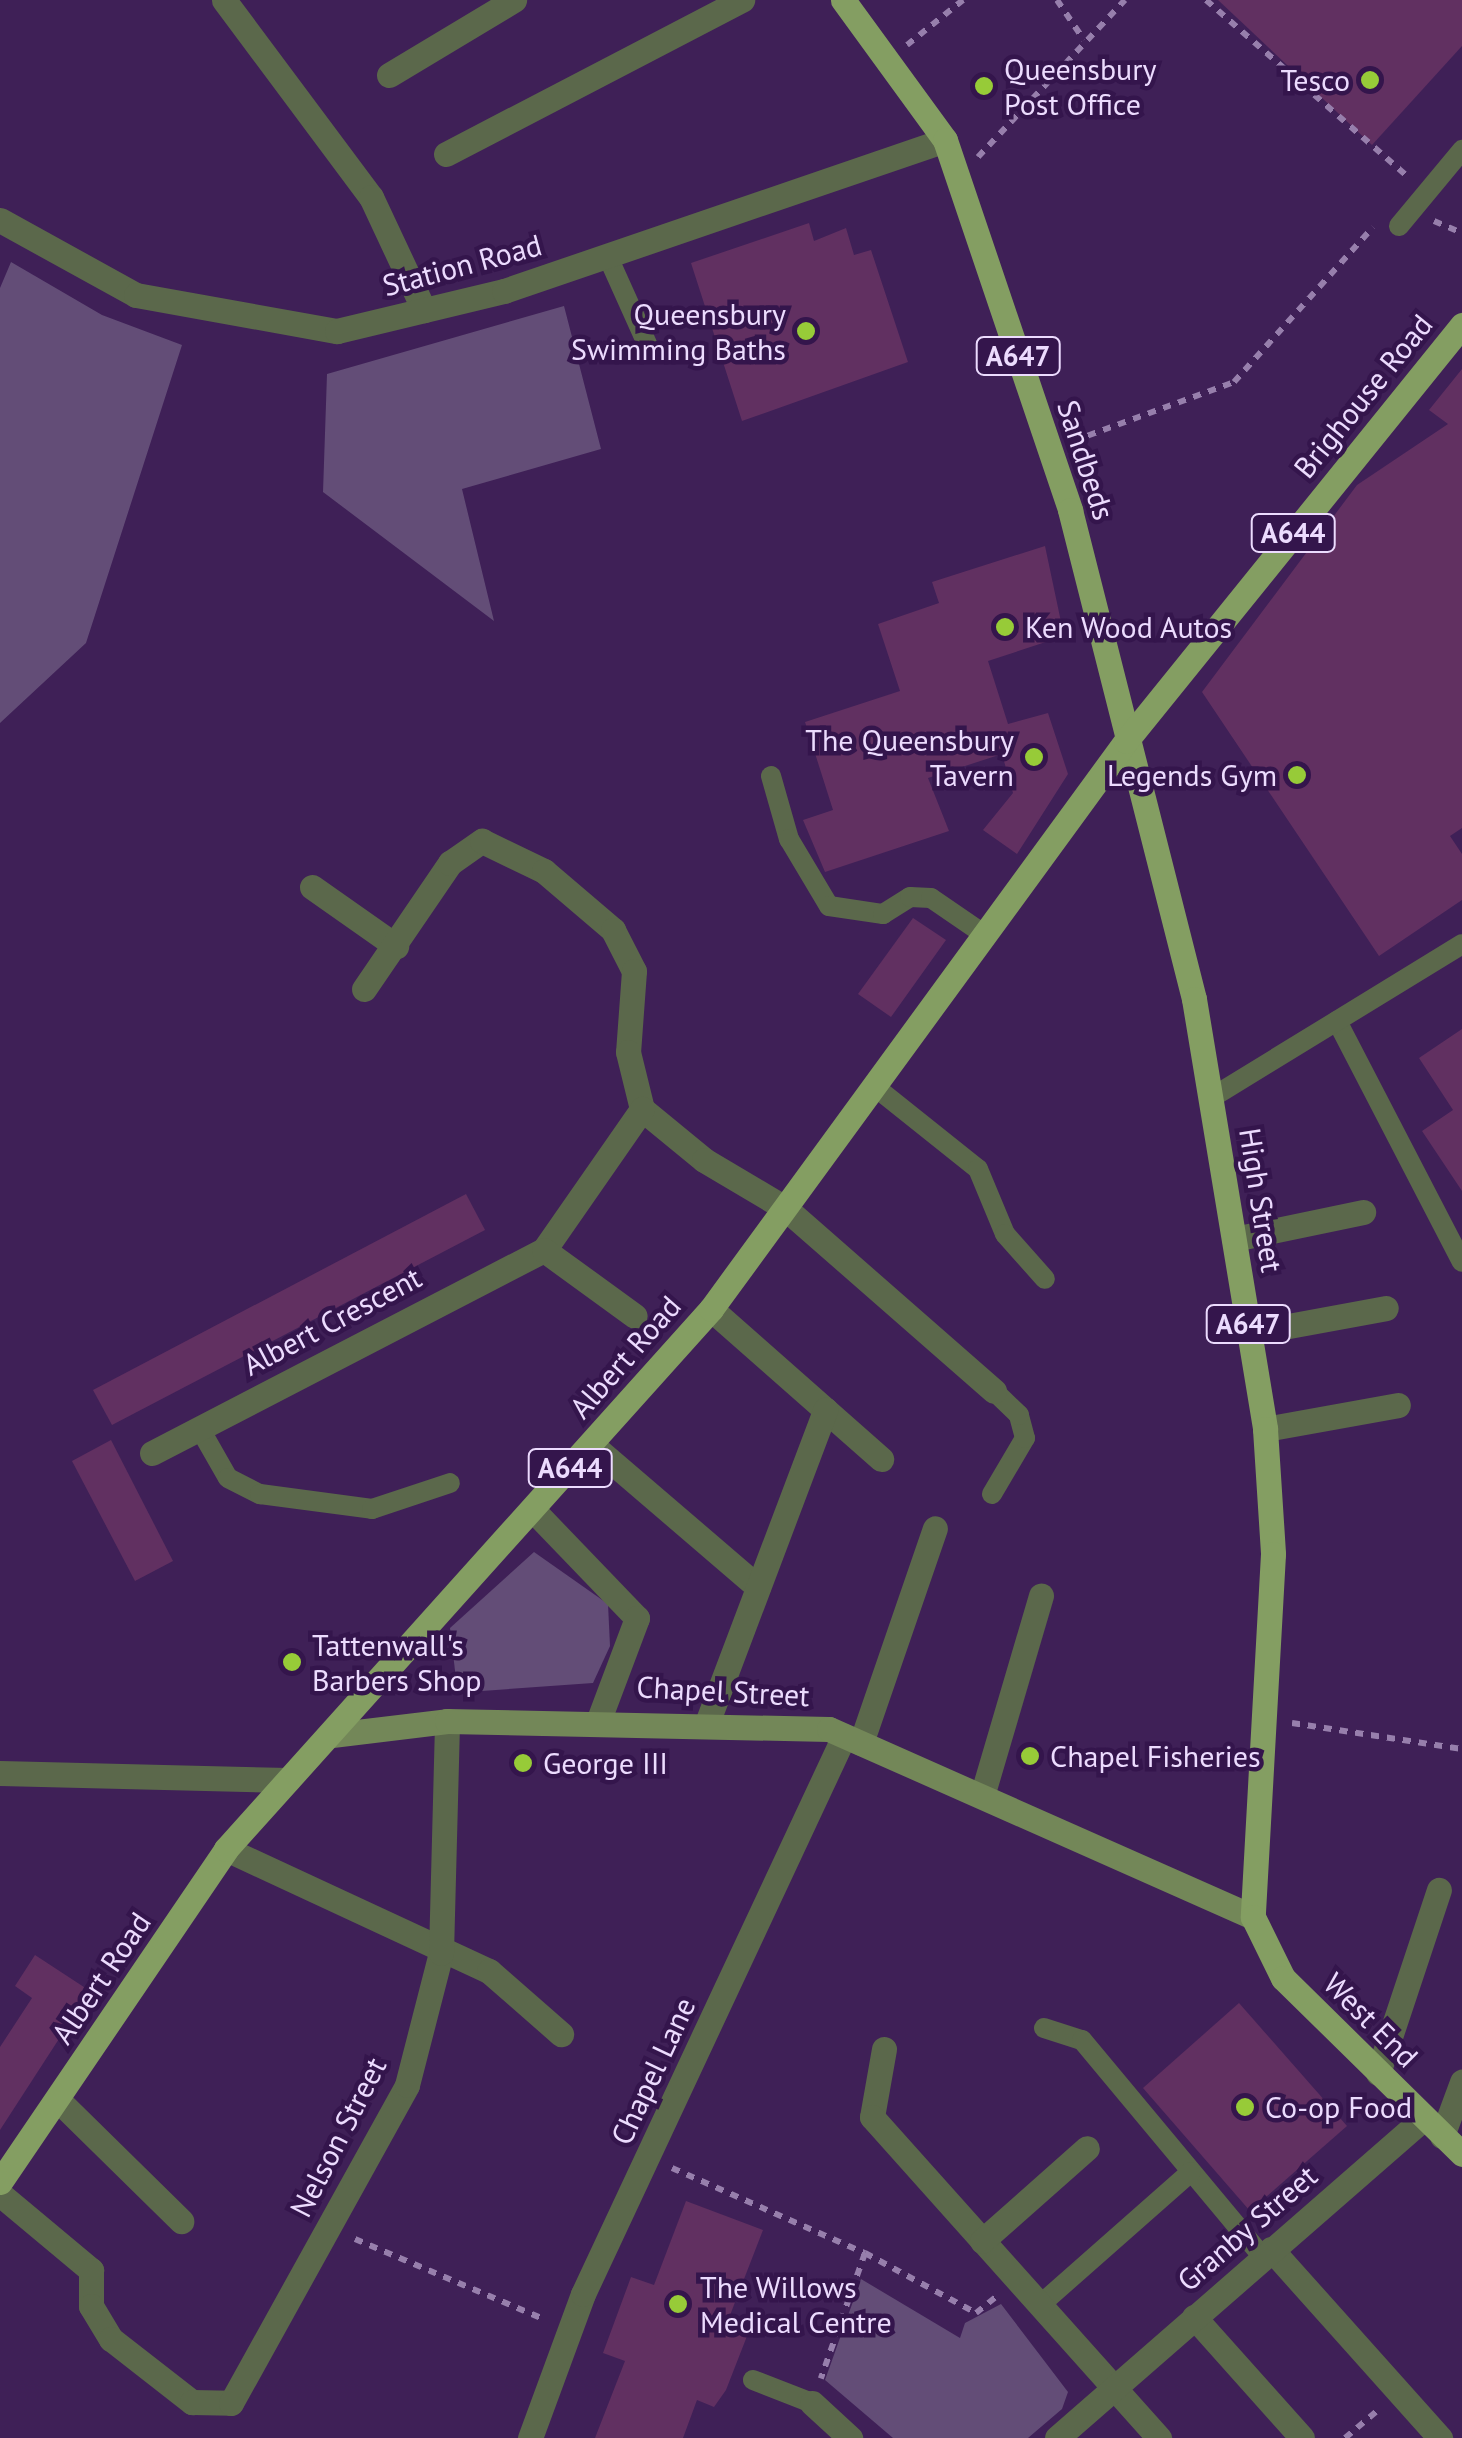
<!DOCTYPE html>
<style>
body{margin:0}
#map{position:relative;width:1462px;height:2438px;overflow:hidden;background:#3f2057;font-family:"PT Sans",sans-serif}
div>[style]{position:absolute}
.green>*{inset:0;background:#634d77}
.building>*{inset:0;background:#613061}
.path>*{height:6px;margin-top:-3px;transform-origin:0;background:repeating-linear-gradient(90deg,#977fac 0 8px,transparent 0 16px)}
.lane>*{height:20px;margin:-10px;padding:0 10px;transform-origin:10px;border-radius:10px;background:#5b684b}
.street>*{height:25px;margin:-12.5px;padding:0 12.5px;transform-origin:12.5px;border-radius:12.5px;background:#5b684b}
.secondary>*{height:25px;margin:-12.5px;padding:0 12.5px;transform-origin:12.5px;border-radius:12.5px;background:#738758}
.primary>*{height:25px;margin:-12.5px;padding:0 12.5px;transform-origin:12.5px;border-radius:12.5px;background:#849e62}
.dots>*{width:28px;height:28px;translate:-50% -50%;box-sizing:border-box;border:5px solid #34154c;border-radius:50%}
span{translate:-50% -50%;white-space:nowrap;text-align:center;line-height:1.15;-webkit-text-stroke:9px #34154c;paint-order:stroke}
.shield-label span{padding:2px 8px;background:#34154c;border:2px solid;border-radius:8px;-webkit-text-stroke-width:0}
.shield-label{font-size:28px;color:#ecdbfe;font-weight:700}
.poi-label{font-size:30px;color:#ecdbfe}
.left{translate:0 -50%;text-align:left}
.right{translate:-100% -50%;text-align:right}
.street-label{font-size:30px;color:#ecdbfe}
</style>
<div id="map">
<div class="green">
<i style="clip-path:polygon(11px 262px,102px 315px,182px 345px,86px 643px,0 723px,0 288px)"></i>
<i style="clip-path:polygon(564px 306px,601px 449px,462px 489px,494px 621px,323px 492px,327px 374px)"></i>
<i style="clip-path:polygon(534px 1552px,608px 1604px,610px 1646px,593px 1683px,468px 1692px,456px 1679px,450px 1628px)"></i>
<i style="clip-path:polygon(861px 2279px,960px 2338px,965px 2323px,1001px 2304px,1068px 2392px,1062px 2409px,1028px 2438px,893px 2438px,825px 2380px)"></i>
</div>
<div class="building">
<i style="clip-path:polygon(1218px 0,1462px 0,1462px 46px,1372px 145px)"></i>
<i style="clip-path:polygon(809px 223px,814px 241px,846px 228px,854px 255px,871px 250px,908px 362px,742px 421px,691px 263px)"></i>
<i style="clip-path:polygon(1462px 369px,1462px 828px,1450px 836px,1462px 854px,1462px 900px,1379px 956px,1202px 692px,1357px 485px,1448px 424px,1429px 410px)"></i>
<i style="clip-path:polygon(1045px 546px,1064px 636px,988px 661px,1008px 724px,1048px 713px,1068px 774px,1017px 854px,983px 830px,1013px 793px,1002px 754px,928px 778px,949px 831px,825px 872px,803px 820px,833px 810px,805px 722px,900px 691px,878px 624px,939px 603px,932px 582px)"></i>
<i style="clip-path:polygon(913px 918px,946px 940px,891px 1017px,858px 994px)"></i>
<i style="clip-path:polygon(1462px 1029px,1462px 1191px,1422px 1131px,1453px 1110px,1419px 1058px)"></i>
<i style="clip-path:polygon(466px 1194px,485px 1230px,112px 1425px,93px 1390px)"></i>
<i style="clip-path:polygon(111px 1440px,173px 1561px,135px 1581px,72px 1461px)"></i>
<i style="clip-path:polygon(35px 1955px,90px 1991px,0 2130px,0 2047px,32px 1998px,15px 1986px)"></i>
<i style="clip-path:polygon(1239px 2003px,1347px 2126px,1250px 2211px,1143px 2088px)"></i>
<i style="clip-path:polygon(686px 2201px,763px 2230px,727px 2323px,749px 2331px,726px 2390px,714px 2407px,697px 2400px,683px 2438px,595px 2438px,625px 2361px,603px 2353px,631px 2277px,654px 2285px)"></i>
</div>
<div class="path">
<i style="left:1057px;top:0;width:48px;rotate:56deg"></i>
<i style="left:1206px;top:0;width:269px;rotate:41.2deg"></i>
<i style="left:907px;top:45px;width:72px;rotate:-38.8deg"></i>
<i style="left:978px;top:157px;width:215px;rotate:-46.9deg"></i>
<i style="left:1434px;top:221px;width:30px;rotate:23deg"></i>
<i style="left:1073px;top:441px;width:171px;rotate:-20.1deg"></i>
<i style="left:1234px;top:382px;width:208px;rotate:-48.1deg"></i>
<i style="left:1292px;top:1723px;width:172px;rotate:8.7deg"></i>
<i style="left:672px;top:2168px;width:211px;rotate:23.8deg"></i>
<i style="left:865px;top:2253px;width:133px;rotate:109.4deg"></i>
<i style="left:355px;top:2239px;width:207px;rotate:23deg"></i>
<i style="left:865px;top:2253px;width:126px;rotate:28.4deg"></i>
<i style="left:976px;top:2313px;width:27px;rotate:-39deg"></i>
<i style="left:1345px;top:2438px;width:43px;rotate:-40.3deg"></i>
</div>
<div class="lane">
<i style="left:1399px;top:226px;width:99px;rotate:-50.3deg"></i>
<i style="left:608px;top:257px;width:98px;rotate:65.8deg"></i>
<i style="left:771px;top:776px;width:66px;rotate:74.1deg"></i>
<i style="left:789px;top:839px;width:78px;rotate:59.2deg"></i>
<i style="left:829px;top:906px;width:55px;rotate:8.4deg"></i>
<i style="left:883px;top:914px;width:32px;rotate:-32deg"></i>
<i style="left:910px;top:897px;width:21px;rotate:3deg"></i>
<i style="left:931px;top:898px;width:65px;rotate:34.4deg"></i>
<i style="left:1337px;top:1021px;width:271px;rotate:62.6deg"></i>
<i style="left:874px;top:1086px;width:133px;rotate:38.6deg"></i>
<i style="left:978px;top:1169px;width:70px;rotate:67.4deg"></i>
<i style="left:1005px;top:1234px;width:60px;rotate:48.4deg"></i>
<i style="left:1211px;top:1098px;width:294px;rotate:-31.5deg"></i>
<i style="left:200px;top:1429px;width:56px;rotate:60.3deg"></i>
<i style="left:228px;top:1478px;width:36px;rotate:27deg"></i>
<i style="left:260px;top:1494px;width:113px;rotate:7.6deg"></i>
<i style="left:372px;top:1509px;width:82px;rotate:-18.4deg"></i>
<i style="left:992px;top:1494px;width:65px;rotate:-59.5deg"></i>
<i style="left:1025px;top:1438px;width:24px;rotate:-105deg"></i>
<i style="left:1019px;top:1415px;width:35px;rotate:-136deg"></i>
<i style="left:1044px;top:2028px;width:40px;rotate:18deg"></i>
<i style="left:1082px;top:2040px;width:281px;rotate:50.2deg"></i>
<i style="left:1040px;top:2305px;width:201px;rotate:-41.4deg"></i>
<i style="left:753px;top:2380px;width:63px;rotate:21.3deg"></i>
</div>
<div class="street">
<i style="left:224px;top:0;width:246px;rotate:53.3deg"></i>
<i style="left:371px;top:197px;width:125px;rotate:64.9deg"></i>
<i style="left:389px;top:75px;width:146px;rotate:-31deg"></i>
<i style="left:446px;top:154px;width:334px;rotate:-27.5deg"></i>
<i style="left:0;top:220px;width:155px;rotate:28.9deg"></i>
<i style="left:136px;top:295px;width:204px;rotate:10.2deg"></i>
<i style="left:337px;top:331px;width:172px;rotate:-13.5deg"></i>
<i style="left:504px;top:291px;width:466px;rotate:-18.9deg"></i>
<i style="left:312px;top:887px;width:103px;rotate:35.1deg"></i>
<i style="left:364px;top:989px;width:153px;rotate:-55.7deg"></i>
<i style="left:450px;top:863px;width:39px;rotate:-35deg"></i>
<i style="left:482px;top:841px;width:69px;rotate:25.8deg"></i>
<i style="left:544px;top:871px;width:91px;rotate:40.5deg"></i>
<i style="left:613px;top:930px;width:46px;rotate:62.9deg"></i>
<i style="left:634px;top:971px;width:81px;rotate:94.2deg"></i>
<i style="left:628px;top:1052px;width:59px;rotate:76.2deg"></i>
<i style="left:642px;top:1109px;width:80px;rotate:39.4deg"></i>
<i style="left:704px;top:1160px;width:94px;rotate:30.7deg"></i>
<i style="left:785px;top:1208px;width:278px;rotate:41.2deg"></i>
<i style="left:1234px;top:1239px;width:132px;rotate:-11.8deg"></i>
<i style="left:544px;top:1250px;width:172px;rotate:-55.2deg"></i>
<i style="left:711px;top:1309px;width:227px;rotate:41.4deg"></i>
<i style="left:1250px;top:1333px;width:138px;rotate:-10.4deg"></i>
<i style="left:1265px;top:1429px;width:135px;rotate:-10.2deg"></i>
<i style="left:591px;top:1444px;width:220px;rotate:40.6deg"></i>
<i style="left:152px;top:1453px;width:441px;rotate:-27.4deg"></i>
<i style="left:544px;top:1250px;width:112px;rotate:36deg"></i>
<i style="left:533px;top:1510px;width:150px;rotate:46.1deg"></i>
<i style="left:637px;top:1618px;width:108px;rotate:110.6deg"></i>
<i style="left:707px;top:1723px;width:335px;rotate:-69.3deg"></i>
<i style="left:861px;top:1743px;width:227px;rotate:-71deg"></i>
<i style="left:0;top:1773px;width:288px;rotate:1.4deg"></i>
<i style="left:982px;top:1796px;width:209px;rotate:-73.6deg"></i>
<i style="left:226px;top:1849px;width:290px;rotate:24.9deg"></i>
<i style="left:489px;top:1971px;width:96px;rotate:41.2deg"></i>
<i style="left:884px;top:2049px;width:69px;rotate:100deg"></i>
<i style="left:872px;top:2117px;width:431px;rotate:48.2deg"></i>
<i style="left:1378px;top:2073px;width:193px;rotate:-71.6deg"></i>
<i style="left:58px;top:2100px;width:173px;rotate:44.5deg"></i>
<i style="left:1442px;top:2136px;width:58px;rotate:-69.7deg"></i>
<i style="left:0;top:2194px;width:119px;rotate:39.9deg"></i>
<i style="left:91px;top:2270px;width:36px;rotate:90deg"></i>
<i style="left:91px;top:2306px;width:39px;rotate:59deg"></i>
<i style="left:111px;top:2339px;width:103px;rotate:37.9deg"></i>
<i style="left:192px;top:2402px;width:39px;rotate:1deg"></i>
<i style="left:231px;top:2403px;width:363px;rotate:-61deg"></i>
<i style="left:407px;top:2085px;width:136px;rotate:-75.6deg"></i>
<i style="left:441px;top:1953px;width:232px;rotate:-88.5deg"></i>
<i style="left:982px;top:2241px;width:140px;rotate:-41.5deg"></i>
<i style="left:1271px;top:2249px;width:254px;rotate:48.2deg"></i>
<i style="left:1194px;top:2317px;width:162px;rotate:48.2deg"></i>
<i style="left:812px;top:2403px;width:52px;rotate:42.6deg"></i>
<i style="left:530px;top:2438px;width:153px;rotate:-69.8deg"></i>
<i style="left:583px;top:2294px;width:616px;rotate:-64.93deg"></i>
<i style="left:1057px;top:2438px;width:486px;rotate:-41.1deg"></i>
</div>
<div class="secondary">
<i style="left:332px;top:1735px;width:116px;rotate:-6.9deg"></i>
<i style="left:447px;top:1721px;width:382px;rotate:1.2deg"></i>
<i style="left:829px;top:1729px;width:464px;rotate:23.9deg"></i>
</div>
<div class="primary">
<i style="left:843px;top:0;width:173px;rotate:53.9deg"></i>
<i style="left:945px;top:140px;width:391px;rotate:71.3deg"></i>
<i style="left:1070px;top:510px;width:504px;rotate:75.77deg"></i>
<i style="left:1194px;top:999px;width:436px;rotate:80.6deg"></i>
<i style="left:1265px;top:1429px;width:125px;rotate:86.3deg"></i>
<i style="left:1273px;top:1554px;width:364px;rotate:93.2deg"></i>
<i style="left:1253px;top:1917px;width:68px;rotate:63.8deg"></i>
<i style="left:1283px;top:1978px;width:251px;rotate:44.5deg"></i>
<i style="left:0;top:2182px;width:402px;rotate:-55.8deg"></i>
<i style="left:226px;top:1849px;width:726px;rotate:-48.07deg"></i>
<i style="left:711px;top:1309px;width:703px;rotate:-53.85deg"></i>
<i style="left:1126px;top:741px;width:535px;rotate:-51.07deg"></i>
</div>
<div class="dots">
<i style="left:1370px;top:80px;background:#97cb38"></i>
<i style="left:984px;top:86px;background:#97cb38"></i>
<i style="left:806px;top:331px;background:#97cb38"></i>
<i style="left:1005px;top:627px;background:#97cb38"></i>
<i style="left:1034px;top:757px;background:#97cb38"></i>
<i style="left:1297px;top:775px;background:#97cb38"></i>
<i style="left:292px;top:1662px;background:#97cb38"></i>
<i style="left:1030px;top:1756px;background:#97cb38"></i>
<i style="left:523px;top:1763px;background:#97cb38"></i>
<i style="left:1245px;top:2107px;background:#97cb38"></i>
<i style="left:678px;top:2304px;background:#97cb38"></i>
</div>
<div class="shield-label">
<span style="left:1018px;top:356px">A647</span>
<span style="left:1293px;top:533px">A644</span>
<span style="left:1248px;top:1324px">A647</span>
<span style="left:570px;top:1468px">A644</span>
</div>
<div class="poi-label">
<span class="left" style="left:1004px;top:86px">Queensbury<br>Post Office</span>
<span class="right" style="left:1350px;top:80px">Tesco</span>
<span class="right" style="left:786px;top:331px">Queensbury<br>Swimming Baths</span>
<span class="left" style="left:1025px;top:627px">Ken Wood Autos</span>
<span class="right" style="left:1014px;top:757px">The Queensbury<br>Tavern</span>
<span class="right" style="left:1277px;top:775px">Legends Gym</span>
<span class="left" style="left:312px;top:1662px">Tattenwall's<br>Barbers Shop</span>
<span class="left" style="left:1050px;top:1756px">Chapel Fisheries</span>
<span class="left" style="left:543px;top:1763px">George III</span>
<span class="left" style="left:1265px;top:2107px">Co-op Food</span>
<span class="left" style="left:700px;top:2304px">The Willows<br>Medical Centre</span>
</div>
<div class="street-label">
<span style="left:462px;top:265px;rotate:-15deg">Station Road</span>
<span style="left:1363px;top:396px;rotate:-51deg">Brighouse Road</span>
<span style="left:1086px;top:460px;rotate:72deg">Sandbeds</span>
<span style="left:1261px;top:1200px;rotate:81deg">High Street</span>
<span style="left:332px;top:1321px;rotate:-28deg">Albert Crescent</span>
<span style="left:625px;top:1357px;rotate:-49deg">Albert Road</span>
<span style="left:723px;top:1691px;rotate:3deg">Chapel Street</span>
<span style="left:101px;top:1978px;rotate:-56deg">Albert Road</span>
<span style="left:1371px;top:2020px;rotate:45deg">West End</span>
<span style="left:653px;top:2071px;rotate:-65deg">Chapel Lane</span>
<span style="left:338px;top:2137px;rotate:-63deg">Nelson Street</span>
<span style="left:1247px;top:2228px;rotate:-41deg">Granby Street</span>
</div>
</div>
